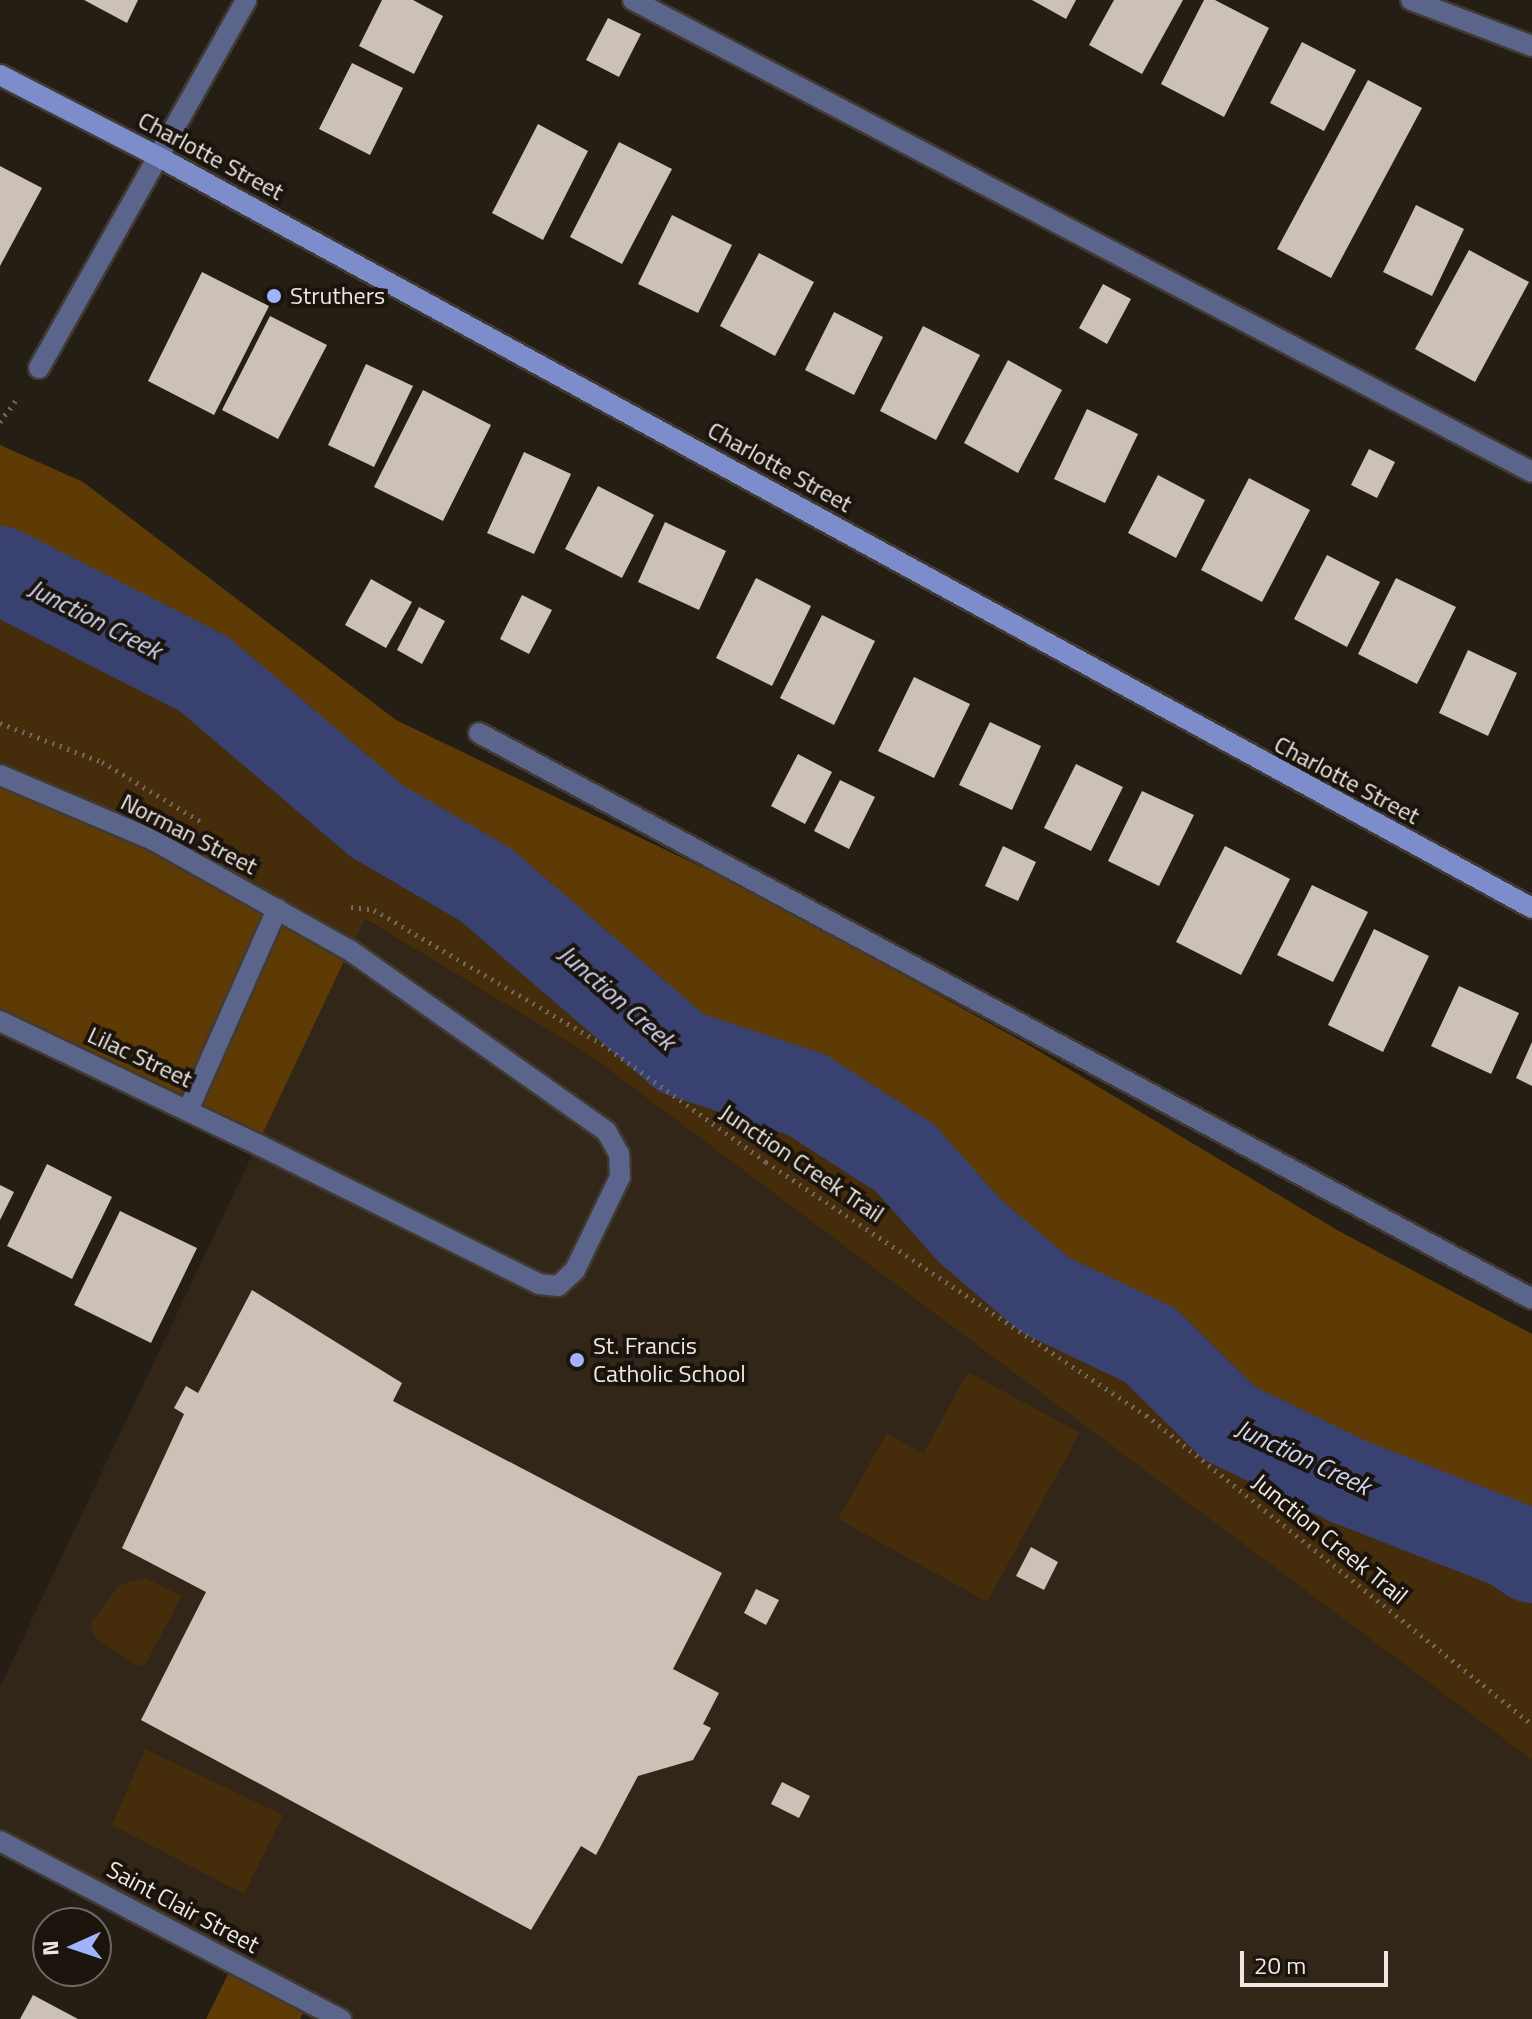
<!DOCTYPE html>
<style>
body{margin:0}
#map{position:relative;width:1532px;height:2019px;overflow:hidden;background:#251e15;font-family:"Titillium Web",sans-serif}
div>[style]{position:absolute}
.built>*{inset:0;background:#322619}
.green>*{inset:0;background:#452c0a}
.forest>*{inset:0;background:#5e3b04}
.river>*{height:88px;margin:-44px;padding:0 44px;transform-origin:44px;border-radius:44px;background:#384170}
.building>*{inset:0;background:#cbc1b6}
.path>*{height:5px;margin-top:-2.5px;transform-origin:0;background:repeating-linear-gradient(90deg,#706a62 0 2px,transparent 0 8px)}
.roads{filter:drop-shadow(2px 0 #413a32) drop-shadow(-2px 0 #413a32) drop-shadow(0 2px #413a32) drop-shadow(0 -2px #413a32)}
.lane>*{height:20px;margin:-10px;padding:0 10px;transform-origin:10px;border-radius:10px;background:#5b658c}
.street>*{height:20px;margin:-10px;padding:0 10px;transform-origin:10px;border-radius:10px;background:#5b658c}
.secondary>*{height:20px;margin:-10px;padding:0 10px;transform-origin:10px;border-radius:10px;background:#7d8ccb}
.dots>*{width:22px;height:22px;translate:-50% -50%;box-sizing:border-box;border:4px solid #1b140d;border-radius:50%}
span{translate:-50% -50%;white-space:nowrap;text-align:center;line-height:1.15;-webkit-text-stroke:8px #1b140d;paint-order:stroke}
.street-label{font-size:24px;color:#ede8e2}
.poi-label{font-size:24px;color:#ede8e2}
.left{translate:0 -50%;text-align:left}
.water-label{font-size:26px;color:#ccd4f3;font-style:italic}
.north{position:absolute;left:32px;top:1907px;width:80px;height:80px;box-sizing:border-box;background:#1b140d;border:2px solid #6f6962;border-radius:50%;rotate:267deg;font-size:22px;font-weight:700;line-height:32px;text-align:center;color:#ede8e2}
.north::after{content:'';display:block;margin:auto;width:28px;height:36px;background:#a1b3fd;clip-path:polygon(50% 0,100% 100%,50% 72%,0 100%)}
.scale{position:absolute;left:1240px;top:1951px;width:148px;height:36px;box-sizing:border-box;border:4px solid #ede8e2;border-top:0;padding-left:10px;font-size:24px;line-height:28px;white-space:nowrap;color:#ede8e2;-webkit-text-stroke:6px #1b140d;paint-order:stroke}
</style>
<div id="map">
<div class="built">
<i style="clip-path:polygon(364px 919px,585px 1052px,1532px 1760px,1532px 2019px,331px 2019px,0 1845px,0 1687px)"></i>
</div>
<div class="green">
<i style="clip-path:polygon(0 573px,200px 676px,374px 822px,484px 887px,679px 1056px,807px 1098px,903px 1161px,967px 1234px,1042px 1298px,1148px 1348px,1226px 1426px,1349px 1486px,1510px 1549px,1532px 1563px,1532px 1760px,585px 1052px,365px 919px,346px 957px,0 781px)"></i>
<i style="clip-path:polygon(968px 1372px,1080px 1433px,987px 1602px,838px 1519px,887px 1433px,923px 1454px)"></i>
<i style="clip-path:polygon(146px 1578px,182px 1596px,146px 1663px,138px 1666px,94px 1637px,90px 1624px,119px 1585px)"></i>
<i style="clip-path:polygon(145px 1749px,283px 1815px,244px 1894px,112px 1825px)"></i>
</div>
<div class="forest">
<i style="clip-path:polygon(0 445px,83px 482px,396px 720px,751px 891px,1032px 1047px,1337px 1230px,1532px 1334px,1532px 1563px,1510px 1549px,1349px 1486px,1226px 1426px,1148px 1348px,1042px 1298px,967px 1234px,903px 1161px,807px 1098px,679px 1056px,484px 887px,374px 822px,200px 676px,0 573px)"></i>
<i style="clip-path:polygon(0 781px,149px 843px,346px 957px,260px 1139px,0 1017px)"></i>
<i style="clip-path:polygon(232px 1966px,307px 2006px,300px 2019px,206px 2019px)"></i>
</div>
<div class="river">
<i style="left:0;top:570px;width:229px;rotate:27deg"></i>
<i style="left:204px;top:674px;width:227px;rotate:40.4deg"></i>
<i style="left:377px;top:821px;width:126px;rotate:30.4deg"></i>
<i style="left:486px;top:885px;width:257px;rotate:40.7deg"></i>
<i style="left:681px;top:1053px;width:133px;rotate:18.4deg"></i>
<i style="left:807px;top:1095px;width:117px;rotate:32.7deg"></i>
<i style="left:905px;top:1158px;width:98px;rotate:48.3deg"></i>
<i style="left:970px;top:1231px;width:99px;rotate:40.5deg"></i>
<i style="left:1045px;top:1295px;width:116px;rotate:25.5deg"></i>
<i style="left:1150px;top:1345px;width:111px;rotate:44.6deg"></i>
<i style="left:1229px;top:1423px;width:135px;rotate:26deg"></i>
<i style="left:1350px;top:1482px;width:173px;rotate:21.4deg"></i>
<i style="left:1511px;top:1545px;width:25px;rotate:34deg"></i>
</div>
<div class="building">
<i style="clip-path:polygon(84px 0,138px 0,127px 23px)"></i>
<i style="clip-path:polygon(382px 0,413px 0,443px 16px,414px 74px,359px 46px)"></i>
<i style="clip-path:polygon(1032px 0,1076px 0,1066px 19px)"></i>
<i style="clip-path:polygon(1114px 0,1183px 0,1142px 74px,1089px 45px)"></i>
<i style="clip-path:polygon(1204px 0,1215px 0,1269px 28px,1224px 117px,1161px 84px)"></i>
<i style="clip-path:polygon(608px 18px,641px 34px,619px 77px,586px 60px)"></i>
<i style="clip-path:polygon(1302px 42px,1356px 70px,1324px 131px,1270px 103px)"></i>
<i style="clip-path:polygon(352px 63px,403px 88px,370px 155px,319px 129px)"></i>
<i style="clip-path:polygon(1368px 80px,1422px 108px,1331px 278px,1277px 249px)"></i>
<i style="clip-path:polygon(538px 124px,588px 151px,543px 240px,492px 213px)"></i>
<i style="clip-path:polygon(619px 142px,672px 169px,622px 264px,570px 237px)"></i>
<i style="clip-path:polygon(0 166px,42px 188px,0 266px)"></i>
<i style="clip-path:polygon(1416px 205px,1464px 229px,1432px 296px,1383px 272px)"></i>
<i style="clip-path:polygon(672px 215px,732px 245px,698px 313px,638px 284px)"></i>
<i style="clip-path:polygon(1469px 250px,1529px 282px,1475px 382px,1415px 349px)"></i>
<i style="clip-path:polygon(759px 253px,814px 282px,775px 356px,720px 326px)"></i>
<i style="clip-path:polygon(202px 272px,269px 306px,214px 415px,148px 381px)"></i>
<i style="clip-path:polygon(1103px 284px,1131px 299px,1107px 344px,1079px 328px)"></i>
<i style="clip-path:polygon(834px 312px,883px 337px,854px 395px,805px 370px)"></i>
<i style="clip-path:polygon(270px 316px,327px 345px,278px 439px,222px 410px)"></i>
<i style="clip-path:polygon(923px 326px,980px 355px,936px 440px,880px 411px)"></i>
<i style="clip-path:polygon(1008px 360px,1062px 390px,1018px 473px,964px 443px)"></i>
<i style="clip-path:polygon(366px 364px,413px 386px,374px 467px,328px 445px)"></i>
<i style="clip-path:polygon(423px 390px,491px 425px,443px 521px,374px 487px)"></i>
<i style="clip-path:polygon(1087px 409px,1138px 434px,1105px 503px,1054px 479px)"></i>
<i style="clip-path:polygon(1369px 449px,1395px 462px,1377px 498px,1351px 485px)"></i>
<i style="clip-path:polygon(524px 452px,571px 474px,534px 554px,487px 533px)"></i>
<i style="clip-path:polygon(1158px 475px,1205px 500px,1176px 558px,1128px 533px)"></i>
<i style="clip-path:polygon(1249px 478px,1310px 510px,1262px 602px,1201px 570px)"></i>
<i style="clip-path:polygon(598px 486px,654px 515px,622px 578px,565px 549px)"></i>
<i style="clip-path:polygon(665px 522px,726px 551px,699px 610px,638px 582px)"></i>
<i style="clip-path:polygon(1327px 555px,1380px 582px,1347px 647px,1294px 619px)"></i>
<i style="clip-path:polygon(756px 578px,811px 606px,772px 686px,716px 658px)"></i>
<i style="clip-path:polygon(1396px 578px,1456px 607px,1417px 684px,1358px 654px)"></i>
<i style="clip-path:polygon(371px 579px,412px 602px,386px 648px,345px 625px)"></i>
<i style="clip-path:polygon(522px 595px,552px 610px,529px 654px,500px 639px)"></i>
<i style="clip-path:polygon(419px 607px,445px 621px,422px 664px,397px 650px)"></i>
<i style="clip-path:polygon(822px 615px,875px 641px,834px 725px,780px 698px)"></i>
<i style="clip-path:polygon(1468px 650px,1517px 673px,1488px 736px,1439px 713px)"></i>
<i style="clip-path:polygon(914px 677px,970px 704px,934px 778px,878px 751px)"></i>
<i style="clip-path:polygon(990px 722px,1041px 746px,1012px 810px,959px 785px)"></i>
<i style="clip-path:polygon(798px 754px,832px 772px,805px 824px,771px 806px)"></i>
<i style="clip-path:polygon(1076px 764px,1123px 787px,1091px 851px,1044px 828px)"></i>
<i style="clip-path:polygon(840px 780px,875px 797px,849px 849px,814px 831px)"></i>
<i style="clip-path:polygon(1142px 791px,1194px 815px,1159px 886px,1108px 861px)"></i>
<i style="clip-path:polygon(1003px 846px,1036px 862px,1018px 901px,985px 886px)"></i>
<i style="clip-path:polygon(1225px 846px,1290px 879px,1241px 975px,1176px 942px)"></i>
<i style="clip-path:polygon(1312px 885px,1368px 912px,1333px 982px,1277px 955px)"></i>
<i style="clip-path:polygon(1374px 929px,1429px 956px,1383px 1052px,1328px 1025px)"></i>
<i style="clip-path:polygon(1459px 986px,1519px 1013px,1491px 1074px,1431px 1046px)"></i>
<i style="clip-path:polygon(1532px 1042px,1532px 1086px,1516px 1078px)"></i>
<i style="clip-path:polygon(47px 1164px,112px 1197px,72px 1279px,7px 1246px)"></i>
<i style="clip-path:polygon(0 1185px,14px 1192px,0 1220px)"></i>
<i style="clip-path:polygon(120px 1211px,197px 1248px,151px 1343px,74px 1305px)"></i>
<i style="clip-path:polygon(252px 1290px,402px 1383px,393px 1401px,722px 1573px,673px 1669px,719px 1693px,703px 1724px,711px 1728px,693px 1760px,638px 1776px,596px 1855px,581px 1846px,531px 1930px,141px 1720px,206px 1592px,122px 1548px,184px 1414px,174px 1408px,186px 1386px,198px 1393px)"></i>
<i style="clip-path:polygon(1031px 1547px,1058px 1562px,1044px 1590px,1016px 1576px)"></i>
<i style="clip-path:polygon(756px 1589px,779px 1600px,766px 1625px,744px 1613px)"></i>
<i style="clip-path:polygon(782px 1782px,810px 1796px,799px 1818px,771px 1804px)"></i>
<i style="clip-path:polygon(33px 1995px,78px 2019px,20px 2019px)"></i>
</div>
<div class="path">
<i style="left:0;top:422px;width:31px;rotate:-54deg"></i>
<i style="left:0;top:723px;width:109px;rotate:20.9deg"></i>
<i style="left:102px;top:762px;width:118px;rotate:31.1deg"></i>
<i style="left:351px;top:907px;width:23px;rotate:7deg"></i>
<i style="left:374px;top:910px;width:264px;rotate:30.4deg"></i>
<i style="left:602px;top:1044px;width:202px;rotate:35.7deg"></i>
<i style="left:766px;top:1162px;width:457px;rotate:33.7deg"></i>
<i style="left:1146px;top:1415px;width:494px;rotate:38.7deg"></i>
</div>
<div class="roads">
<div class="lane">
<i style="left:633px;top:0;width:1015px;rotate:27.7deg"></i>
<i style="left:479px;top:733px;width:1195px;rotate:28.26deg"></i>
<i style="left:189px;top:1108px;width:218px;rotate:-66.1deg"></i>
<i style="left:257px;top:1144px;width:315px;rotate:26.4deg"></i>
<i style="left:539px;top:1284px;width:19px;rotate:6deg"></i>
<i style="left:558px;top:1286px;width:23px;rotate:-43deg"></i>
<i style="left:575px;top:1270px;width:103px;rotate:-64.2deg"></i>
<i style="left:620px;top:1177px;width:23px;rotate:-92deg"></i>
<i style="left:619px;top:1154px;width:26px;rotate:-119deg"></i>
<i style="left:606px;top:1131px;width:314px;rotate:-144.8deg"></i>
</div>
<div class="street">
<i style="left:1411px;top:0;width:129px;rotate:20.8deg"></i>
<i style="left:39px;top:368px;width:422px;rotate:-60.6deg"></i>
<i style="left:0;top:775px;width:166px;rotate:23deg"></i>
<i style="left:153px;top:840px;width:225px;rotate:29.3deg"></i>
<i style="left:0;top:1021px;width:285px;rotate:25.6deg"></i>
<i style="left:0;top:1841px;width:385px;rotate:27.6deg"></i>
</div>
<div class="secondary">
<i style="left:0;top:75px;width:179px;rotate:27.3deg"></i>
<i style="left:159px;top:157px;width:1565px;rotate:28.68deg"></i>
</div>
</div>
<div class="dots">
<i style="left:274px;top:296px;background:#a1b3fd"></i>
<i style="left:577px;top:1360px;background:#a1b3fd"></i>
</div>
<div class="street-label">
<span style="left:211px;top:156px;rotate:28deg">Charlotte Street</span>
<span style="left:780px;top:467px;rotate:29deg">Charlotte Street</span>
<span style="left:1347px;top:780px;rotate:28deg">Charlotte Street</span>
<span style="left:189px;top:834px;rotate:27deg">Norman Street</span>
<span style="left:140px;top:1057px;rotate:25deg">Lilac Street</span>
<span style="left:802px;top:1163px;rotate:34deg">Junction Creek Trail</span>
<span style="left:1330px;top:1539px;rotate:39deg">Junction Creek Trail</span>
<span style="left:183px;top:1907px;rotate:28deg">Saint Clair Street</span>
</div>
<div class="poi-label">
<span class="left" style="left:290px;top:296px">Struthers</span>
<span class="left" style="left:593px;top:1360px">St. Francis<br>Catholic School</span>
</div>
<div class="water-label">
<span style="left:95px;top:619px;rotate:27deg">Junction Creek</span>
<span style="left:617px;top:997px;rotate:41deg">Junction Creek</span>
<span style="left:1303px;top:1457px;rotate:25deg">Junction Creek</span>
</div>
<div class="north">N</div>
<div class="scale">20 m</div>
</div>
